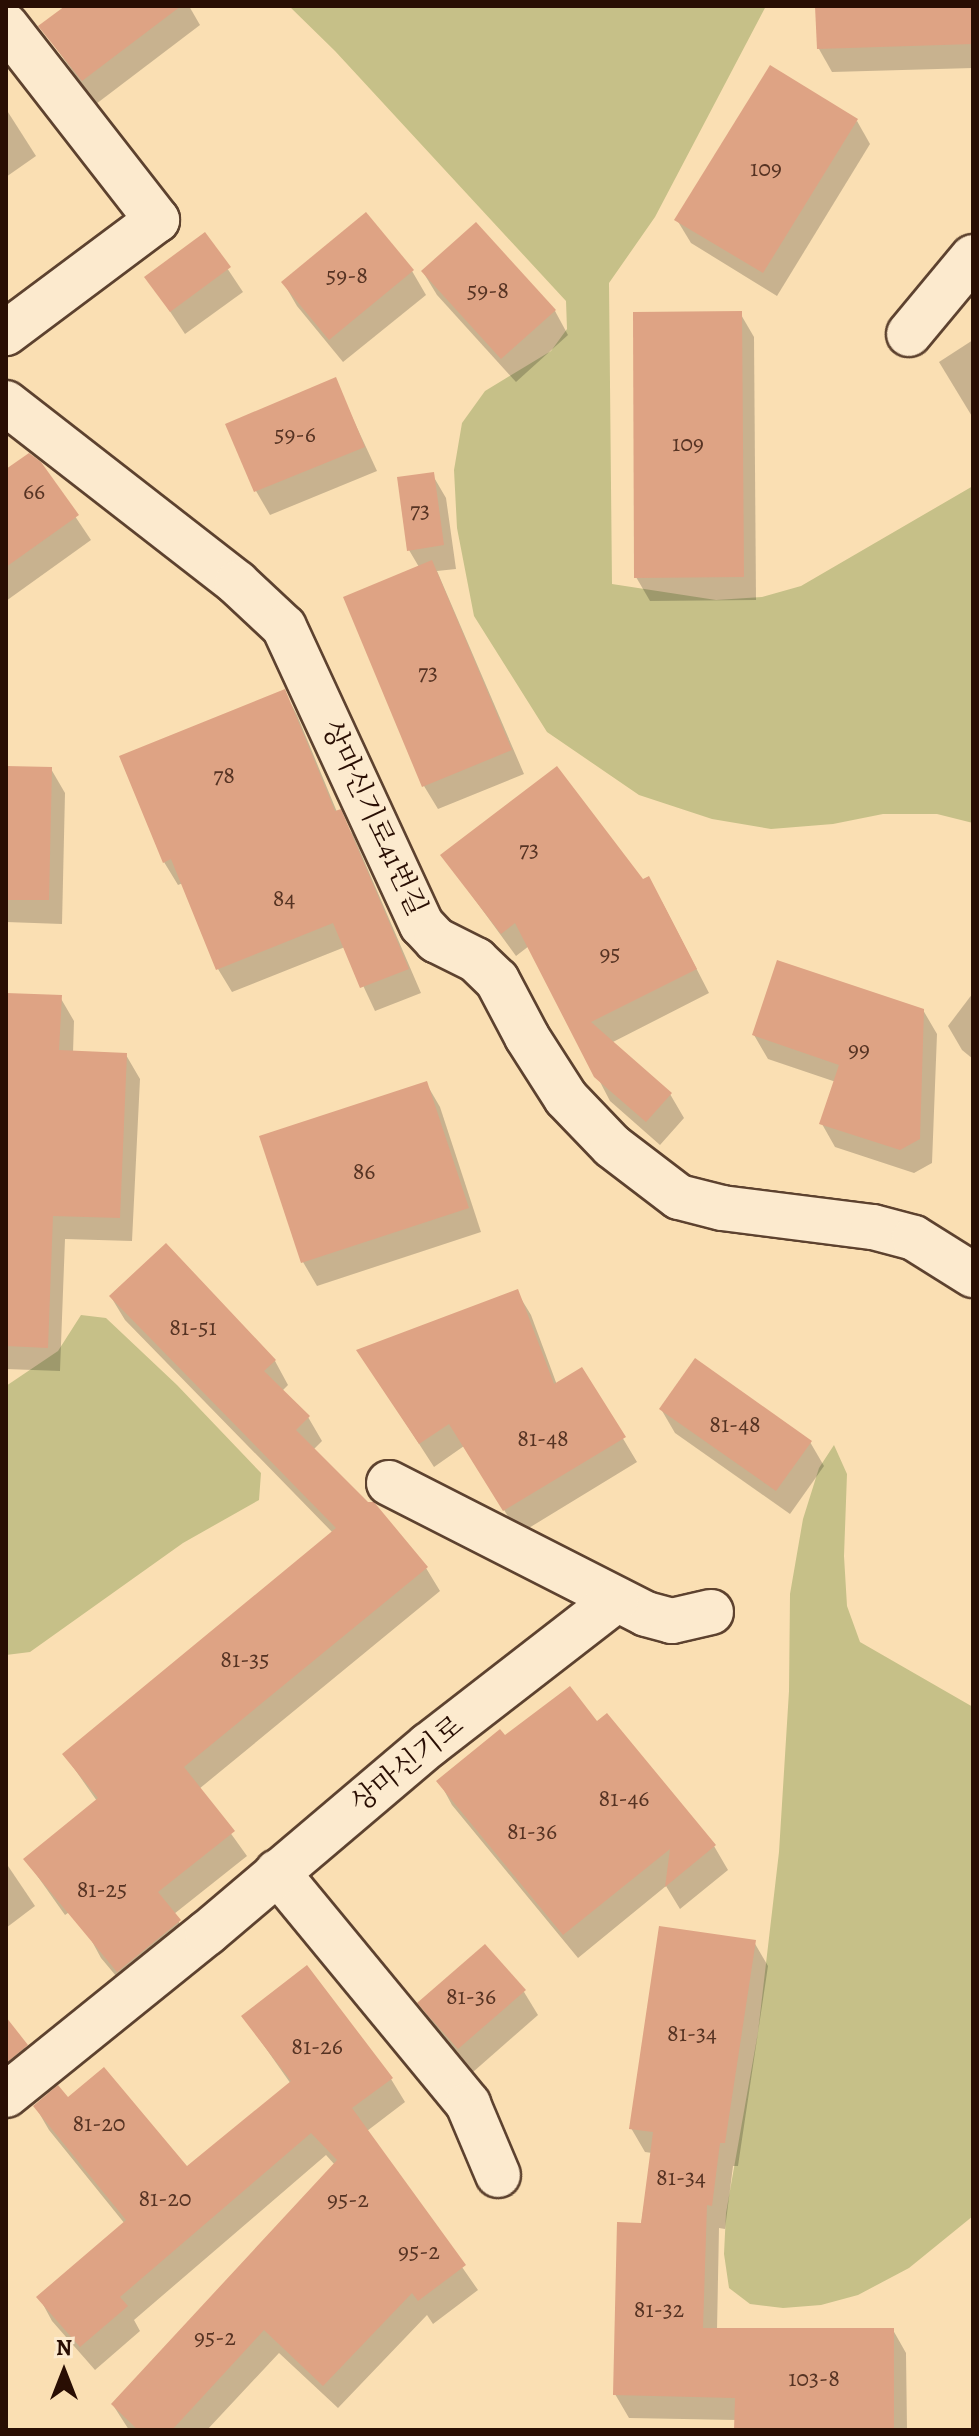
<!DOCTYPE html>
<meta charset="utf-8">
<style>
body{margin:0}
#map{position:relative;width:979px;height:2436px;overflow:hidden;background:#fadfb3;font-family:Alegreya,"Noto Serif KR",serif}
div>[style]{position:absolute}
.green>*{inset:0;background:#c6c088}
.shadow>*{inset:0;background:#0003}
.building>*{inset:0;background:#dea384}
.roads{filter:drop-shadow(2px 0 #5d422f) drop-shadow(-2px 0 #5d422f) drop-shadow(0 2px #5d422f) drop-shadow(0 -2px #5d422f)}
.minor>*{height:44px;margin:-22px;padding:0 22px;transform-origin:22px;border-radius:22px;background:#fceace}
span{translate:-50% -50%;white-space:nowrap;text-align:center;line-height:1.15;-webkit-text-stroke:6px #fceace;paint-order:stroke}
.number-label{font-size:24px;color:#563323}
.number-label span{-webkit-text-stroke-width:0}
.street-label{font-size:28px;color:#290e03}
.frame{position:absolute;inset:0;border:8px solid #290e03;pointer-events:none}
.north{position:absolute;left:24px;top:2332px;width:80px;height:80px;-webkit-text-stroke:6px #fceace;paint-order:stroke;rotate:0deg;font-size:22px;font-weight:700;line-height:32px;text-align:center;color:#290e03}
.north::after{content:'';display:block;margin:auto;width:28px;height:36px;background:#290e03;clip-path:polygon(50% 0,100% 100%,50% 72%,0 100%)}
</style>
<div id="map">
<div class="green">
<i style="clip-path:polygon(289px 6px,766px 6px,655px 217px,609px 283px,612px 584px,716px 600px,762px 597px,801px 586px,973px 486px,973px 823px,937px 814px,883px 814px,833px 824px,771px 829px,712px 819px,639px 795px,547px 732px,474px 616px,457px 528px,454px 470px,462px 423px,485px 391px,551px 351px,567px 329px,566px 301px,335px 51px)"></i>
<i style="clip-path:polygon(81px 1315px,106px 1318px,177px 1385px,261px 1473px,259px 1500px,183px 1543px,30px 1652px,6px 1655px,6px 1386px,58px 1351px)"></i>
<i style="clip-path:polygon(834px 1445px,847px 1474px,844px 1556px,847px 1606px,860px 1642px,973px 1707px,973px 2216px,909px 2268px,858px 2295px,821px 2305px,783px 2308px,750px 2304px,729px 2288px,724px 2254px,726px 2213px,758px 2032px,779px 1852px,789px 1691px,790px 1594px,803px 1519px,819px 1468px)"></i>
</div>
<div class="shadow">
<i style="clip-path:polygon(68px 6px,189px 6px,200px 25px,96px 104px,41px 27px)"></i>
<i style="clip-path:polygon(817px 6px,973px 6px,973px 68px,832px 72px,819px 49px)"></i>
<i style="clip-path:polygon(6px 109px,36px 156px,6px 177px)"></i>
<i style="clip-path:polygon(857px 121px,870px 144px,777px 296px,691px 243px,677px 220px)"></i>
<i style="clip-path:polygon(205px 235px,243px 292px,185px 334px,147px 277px)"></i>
<i style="clip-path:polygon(412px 271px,426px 295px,343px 362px,297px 306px,283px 282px)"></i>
<i style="clip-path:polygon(423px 272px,555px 311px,568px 335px,516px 382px,437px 295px)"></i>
<i style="clip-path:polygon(740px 313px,754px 337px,756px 600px,650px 601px,636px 577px)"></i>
<i style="clip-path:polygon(973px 340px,973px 418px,939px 362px)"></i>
<i style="clip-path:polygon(335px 380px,377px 471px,270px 515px,256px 491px)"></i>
<i style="clip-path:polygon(40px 464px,91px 540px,6px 601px,6px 472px)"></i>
<i style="clip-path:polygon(432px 474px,446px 498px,456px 569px,437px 571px,524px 774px,438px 809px,424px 786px,419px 567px,409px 550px)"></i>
<i style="clip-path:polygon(284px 691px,297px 715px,337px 812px,353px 835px,421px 993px,375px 1011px,345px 947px,232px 992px,218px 969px,183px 883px,178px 885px,164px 862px)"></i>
<i style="clip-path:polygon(6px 768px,51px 769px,65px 793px,62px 924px,6px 922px)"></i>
<i style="clip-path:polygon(443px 856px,642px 882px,662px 902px,709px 993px,611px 1043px,670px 1094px,684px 1118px,660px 1145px,610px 1101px,529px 946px,516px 956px)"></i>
<i style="clip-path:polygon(973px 993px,973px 1059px,962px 1050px,948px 1026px)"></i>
<i style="clip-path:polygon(6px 995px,60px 997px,74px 1021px,73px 1053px,126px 1055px,140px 1079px,132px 1241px,65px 1239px,60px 1371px,6px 1369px)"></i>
<i style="clip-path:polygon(923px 1010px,937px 1034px,932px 1163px,914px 1173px,835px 1147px,822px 1124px,836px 1082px,768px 1059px,754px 1035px)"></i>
<i style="clip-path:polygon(426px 1083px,440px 1107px,481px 1232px,317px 1286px,303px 1262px)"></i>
<i style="clip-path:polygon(517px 1292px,531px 1315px,557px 1385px,582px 1370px,637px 1462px,519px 1534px,464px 1446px,434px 1467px,359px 1351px)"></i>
<i style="clip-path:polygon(111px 1297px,275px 1361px,288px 1385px,282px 1391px,308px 1417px,322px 1441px,313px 1450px,426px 1568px,440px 1591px,199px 1789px,247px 1856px,174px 1914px,193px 1945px,132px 1995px,101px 1958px,88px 1934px,84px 1902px,65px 1915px,26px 1860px,97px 1801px,64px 1754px,333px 1533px,125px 1320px)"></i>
<i style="clip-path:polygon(661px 1409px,810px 1442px,824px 1466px,790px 1514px,675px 1433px)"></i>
<i style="clip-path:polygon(607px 1716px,714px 1846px,728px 1870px,680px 1909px,666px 1886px,578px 1958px,452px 1805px,439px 1781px,505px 1738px,597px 1724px)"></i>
<i style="clip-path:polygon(6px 1863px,35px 1906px,6px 1928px)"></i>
<i style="clip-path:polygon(754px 1942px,768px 1966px,738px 2166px,733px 2166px,725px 2229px,719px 2228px,717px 2330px,893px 2330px,906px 2353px,907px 2430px,737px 2430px,737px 2420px,629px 2418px,615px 2394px,652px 2153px,645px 2152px,631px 2128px)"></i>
<i style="clip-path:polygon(524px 1992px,538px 2015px,473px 2072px,433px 2027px,420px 2003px)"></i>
<i style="clip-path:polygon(243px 2016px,391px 2079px,405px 2102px,367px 2131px,478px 2290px,433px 2324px,427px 2315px,338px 2408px,279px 2353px,207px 2430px,129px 2430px,113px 2405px,335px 2165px,326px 2155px,134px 2320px,140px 2331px,95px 2370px,52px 2321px,39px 2297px,125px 2224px,49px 2130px,35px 2106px,67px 2100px,187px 2169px,291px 2084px)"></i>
<i style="clip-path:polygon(6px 2021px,40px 2070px,6px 2097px)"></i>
</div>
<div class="building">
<i style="clip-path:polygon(65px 6px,181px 6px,82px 81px,38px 26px)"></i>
<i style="clip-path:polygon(815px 6px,973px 6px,973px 44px,817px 49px)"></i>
<i style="clip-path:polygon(770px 65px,858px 119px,763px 273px,674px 220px)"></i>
<i style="clip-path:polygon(366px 212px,414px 270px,329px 340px,281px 282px)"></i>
<i style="clip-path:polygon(476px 222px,556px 310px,501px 359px,421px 271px)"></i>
<i style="clip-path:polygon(205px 232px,231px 267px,170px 312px,144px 277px)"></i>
<i style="clip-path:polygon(742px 311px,744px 577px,634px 578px,633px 312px)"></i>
<i style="clip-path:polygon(336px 377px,365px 447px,254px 492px,225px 424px)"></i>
<i style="clip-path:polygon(29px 453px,41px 462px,79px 515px,6px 567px,6px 469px)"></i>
<i style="clip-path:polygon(434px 472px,444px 545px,407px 551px,397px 477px)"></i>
<i style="clip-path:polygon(432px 560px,512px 750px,422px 787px,343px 597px)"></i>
<i style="clip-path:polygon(285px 689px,335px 811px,341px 809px,409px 969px,360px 988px,333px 923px,216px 970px,171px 859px,163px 863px,119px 756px)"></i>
<i style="clip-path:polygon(6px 766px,52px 767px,49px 900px,6px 900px)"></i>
<i style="clip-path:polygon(557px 766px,643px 879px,649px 876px,697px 969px,591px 1022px,672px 1093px,646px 1122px,594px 1077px,515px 923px,501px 934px,440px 855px)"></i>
<i style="clip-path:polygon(777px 960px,924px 1009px,920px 1139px,900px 1150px,819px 1124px,839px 1065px,752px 1035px)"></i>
<i style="clip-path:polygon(6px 993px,62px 995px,59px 1050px,127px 1053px,120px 1218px,53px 1216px,48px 1348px,6px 1346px)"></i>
<i style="clip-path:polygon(427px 1081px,469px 1208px,301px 1263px,259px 1136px)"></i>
<i style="clip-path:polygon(166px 1243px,276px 1360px,264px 1371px,310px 1416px,296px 1430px,368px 1502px,374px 1502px,428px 1567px,184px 1767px,235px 1831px,158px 1892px,181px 1920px,117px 1972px,23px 1859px,98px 1798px,62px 1754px,336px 1528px,109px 1296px)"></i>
<i style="clip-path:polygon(518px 1289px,554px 1384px,582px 1367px,626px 1437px,503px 1511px,449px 1424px,419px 1444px,356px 1350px)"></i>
<i style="clip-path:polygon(695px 1358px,812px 1441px,776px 1491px,659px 1409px)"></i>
<i style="clip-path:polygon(570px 1686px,597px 1721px,607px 1713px,716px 1845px,665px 1887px,670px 1849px,563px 1935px,436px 1781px,500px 1729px,505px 1735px)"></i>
<i style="clip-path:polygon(659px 1926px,756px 1940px,725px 2143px,720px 2143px,712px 2206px,707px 2205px,703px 2328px,894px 2328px,894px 2430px,734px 2430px,735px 2398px,613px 2395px,617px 2222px,641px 2223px,653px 2132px,629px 2129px)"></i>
<i style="clip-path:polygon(485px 1944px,526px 1990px,458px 2049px,417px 2003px)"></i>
<i style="clip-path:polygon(307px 1965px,393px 2078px,352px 2108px,466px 2265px,418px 2301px,412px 2293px,323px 2386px,264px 2330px,172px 2430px,138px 2430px,111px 2404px,337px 2160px,311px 2133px,120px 2297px,128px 2306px,80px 2347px,36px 2297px,126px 2220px,33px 2106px,58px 2085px,68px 2097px,104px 2067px,187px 2166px,291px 2081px,241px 2016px)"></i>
<i style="clip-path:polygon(6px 2017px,28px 2045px,6px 2063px)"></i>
</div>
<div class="roads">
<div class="minor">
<i style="left:6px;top:26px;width:246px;rotate:52.1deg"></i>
<i style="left:157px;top:220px;width:189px;rotate:143.2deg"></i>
<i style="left:909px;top:334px;width:100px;rotate:-50.3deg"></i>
<i style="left:6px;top:403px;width:293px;rotate:37.9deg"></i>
<i style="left:237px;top:583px;width:64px;rotate:43.1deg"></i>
<i style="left:284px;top:627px;width:328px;rotate:65.2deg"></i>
<i style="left:422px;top:925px;width:21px;rotate:47deg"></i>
<i style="left:436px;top:940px;width:45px;rotate:26.6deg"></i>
<i style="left:476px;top:960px;width:29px;rotate:44deg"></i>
<i style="left:497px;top:980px;width:64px;rotate:62.2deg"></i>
<i style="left:527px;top:1037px;width:72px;rotate:57.4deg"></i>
<i style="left:566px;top:1098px;width:66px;rotate:46.2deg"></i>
<i style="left:612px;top:1146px;width:84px;rotate:37.3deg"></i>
<i style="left:679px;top:1197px;width:44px;rotate:14.3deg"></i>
<i style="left:722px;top:1208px;width:152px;rotate:7.2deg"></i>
<i style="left:873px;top:1227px;width:42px;rotate:15deg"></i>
<i style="left:914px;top:1238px;width:70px;rotate:32.1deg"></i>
<i style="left:389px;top:1483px;width:288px;rotate:27deg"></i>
<i style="left:646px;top:1614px;width:27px;rotate:15deg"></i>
<i style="left:672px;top:1621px;width:40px;rotate:-13deg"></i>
<i style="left:277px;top:1872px;width:301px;rotate:50.5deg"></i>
<i style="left:468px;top:2104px;width:77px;rotate:67.1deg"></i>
<i style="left:6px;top:2095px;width:258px;rotate:-38.9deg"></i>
<i style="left:207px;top:1933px;width:291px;rotate:-40.3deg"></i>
<i style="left:429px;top:1745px;width:237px;rotate:-37.8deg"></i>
</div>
</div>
<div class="number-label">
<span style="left:766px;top:169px">109</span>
<span style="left:347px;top:276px">59-8</span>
<span style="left:488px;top:291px">59-8</span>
<span style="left:295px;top:435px">59-6</span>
<span style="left:688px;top:444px">109</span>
<span style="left:34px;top:492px">66</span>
<span style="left:420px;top:511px">73</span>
<span style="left:428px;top:673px">73</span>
<span style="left:224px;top:776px">78</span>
<span style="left:529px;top:850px">73</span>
<span style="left:284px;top:899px">84</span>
<span style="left:610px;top:954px">95</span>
<span style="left:859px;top:1050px">99</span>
<span style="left:364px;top:1172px">86</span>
<span style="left:193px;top:1328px">81-51</span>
<span style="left:735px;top:1425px">81-48</span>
<span style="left:543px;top:1439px">81-48</span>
<span style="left:245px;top:1660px">81-35</span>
<span style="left:624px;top:1799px">81-46</span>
<span style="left:532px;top:1832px">81-36</span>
<span style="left:102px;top:1890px">81-25</span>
<span style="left:471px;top:1997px">81-36</span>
<span style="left:692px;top:2034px">81-34</span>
<span style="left:317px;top:2047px">81-26</span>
<span style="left:99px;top:2124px">81-20</span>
<span style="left:681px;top:2178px">81-34</span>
<span style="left:165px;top:2199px">81-20</span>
<span style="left:348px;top:2200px">95-2</span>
<span style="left:419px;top:2252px">95-2</span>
<span style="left:659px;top:2310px">81-32</span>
<span style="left:215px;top:2338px">95-2</span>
<span style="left:814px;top:2379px">103-8</span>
</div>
<div class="street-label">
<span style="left:374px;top:818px;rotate:65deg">상마신기로41번길</span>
<span style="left:407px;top:1764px;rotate:-39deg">상마신기로</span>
</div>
<div class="frame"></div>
<div class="north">N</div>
</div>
